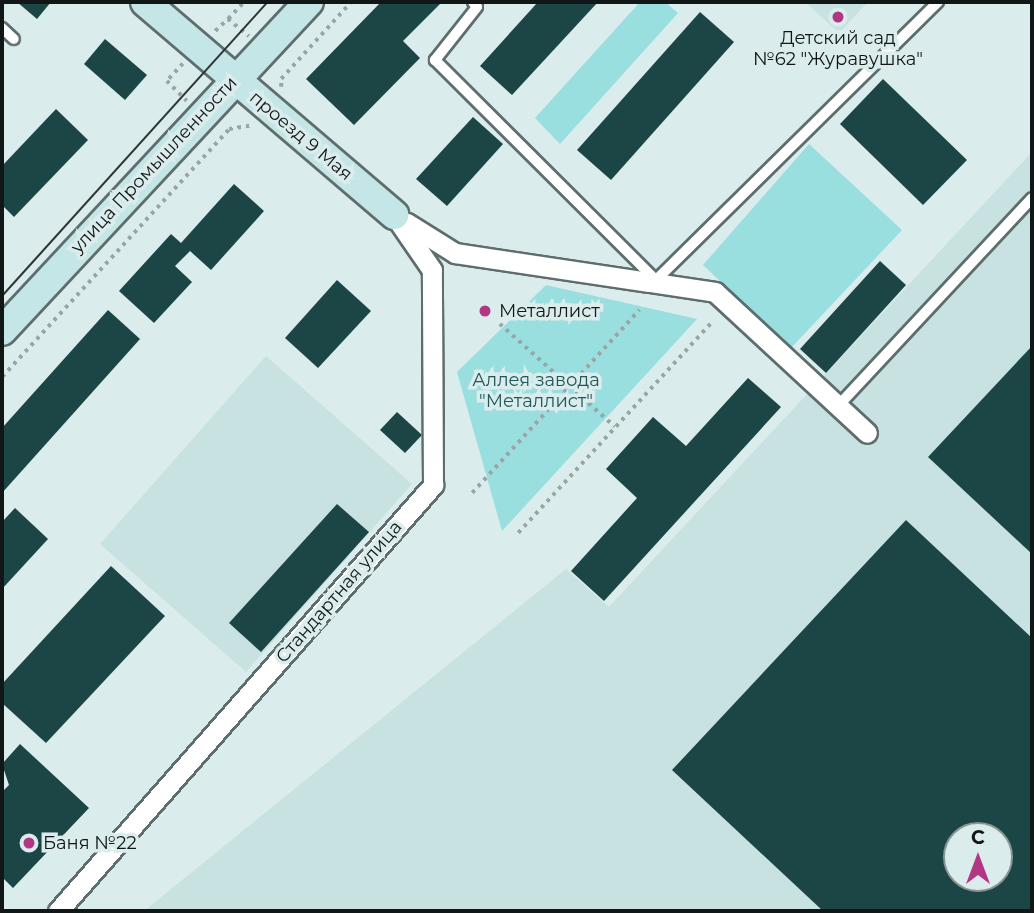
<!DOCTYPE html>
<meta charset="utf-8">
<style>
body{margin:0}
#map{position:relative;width:1034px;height:913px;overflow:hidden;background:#dbecec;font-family:Montserrat,sans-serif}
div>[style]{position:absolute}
.built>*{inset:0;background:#c8e2e1}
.green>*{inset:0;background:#99dfdf}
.building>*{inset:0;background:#1c4545}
.path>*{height:3.5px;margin-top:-1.75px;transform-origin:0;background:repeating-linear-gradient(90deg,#99a6a6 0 3.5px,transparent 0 8.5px)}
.roads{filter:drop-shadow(2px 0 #5e6d6d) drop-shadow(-2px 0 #5e6d6d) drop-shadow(0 2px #5e6d6d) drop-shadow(0 -2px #5e6d6d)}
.lane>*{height:10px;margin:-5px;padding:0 5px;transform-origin:5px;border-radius:5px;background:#fff}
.street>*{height:19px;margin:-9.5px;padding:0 9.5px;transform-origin:9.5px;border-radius:9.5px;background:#fff}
.secondary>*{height:28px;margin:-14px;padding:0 14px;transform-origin:14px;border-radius:14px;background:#c5e6e6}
.tram>*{height:2px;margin:-1px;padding:0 1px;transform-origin:1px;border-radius:1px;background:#2f3535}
.dots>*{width:19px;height:19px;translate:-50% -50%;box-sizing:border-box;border:4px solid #dbecec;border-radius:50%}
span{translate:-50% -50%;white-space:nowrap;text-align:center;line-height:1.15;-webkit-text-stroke:7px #dbecec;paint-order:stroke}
.poi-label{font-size:18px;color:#111616}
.left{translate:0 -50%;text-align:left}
.street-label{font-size:18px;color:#111616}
.park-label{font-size:18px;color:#1f5758}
.frame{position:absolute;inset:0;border:4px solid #111616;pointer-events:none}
.north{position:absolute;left:943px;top:822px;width:70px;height:70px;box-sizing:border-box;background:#dbecec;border:2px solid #8a9696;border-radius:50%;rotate:0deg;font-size:19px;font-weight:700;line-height:28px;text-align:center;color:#111616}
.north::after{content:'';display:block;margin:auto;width:24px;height:32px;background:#b33685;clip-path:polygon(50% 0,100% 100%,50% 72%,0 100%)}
</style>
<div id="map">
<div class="built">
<i style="clip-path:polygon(805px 2px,868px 2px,839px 33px)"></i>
<i style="clip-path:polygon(evenodd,1032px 152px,1032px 911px,144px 911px,566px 569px,609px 607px,1032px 152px,957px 836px,999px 836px,999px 878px,957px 878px,957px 836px)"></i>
<i style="clip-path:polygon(266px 356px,412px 484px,246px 672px,100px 544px)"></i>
</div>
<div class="green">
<i style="clip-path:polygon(640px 2px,665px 2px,678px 13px,560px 144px,535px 118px)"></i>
<i style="clip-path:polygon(809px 144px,902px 230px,791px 348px,703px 265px)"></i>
<i style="clip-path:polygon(546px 285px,697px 319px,502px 531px,457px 372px)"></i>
</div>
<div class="building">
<i style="clip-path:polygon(17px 2px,51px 2px,37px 19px)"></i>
<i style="clip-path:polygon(381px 2px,442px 2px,403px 41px,420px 58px,354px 125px,306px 79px)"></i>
<i style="clip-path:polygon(538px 2px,598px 2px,512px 95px,480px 66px)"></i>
<i style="clip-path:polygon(700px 12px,734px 42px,611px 180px,577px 150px)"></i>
<i style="clip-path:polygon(105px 39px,147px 75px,125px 100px,84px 64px)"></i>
<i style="clip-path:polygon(883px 79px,967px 160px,923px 205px,840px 124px)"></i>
<i style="clip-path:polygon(56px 109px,88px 140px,14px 217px,2px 205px,2px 166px)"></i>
<i style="clip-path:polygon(473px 117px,503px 144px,447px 206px,416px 179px)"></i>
<i style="clip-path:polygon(234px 184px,264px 211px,211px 270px,190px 251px,175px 266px,192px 282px,154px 323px,119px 291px,171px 234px,181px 243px)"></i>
<i style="clip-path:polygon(880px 261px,906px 285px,826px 373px,800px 349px)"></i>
<i style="clip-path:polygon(337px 280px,371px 311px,318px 368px,285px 338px)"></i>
<i style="clip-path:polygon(108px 310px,140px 339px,2px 493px,2px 428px)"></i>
<i style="clip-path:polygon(1032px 346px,1032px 554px,928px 457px)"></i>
<i style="clip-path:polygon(748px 378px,781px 407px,604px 601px,571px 571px,637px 498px,606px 469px,653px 417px,686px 446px)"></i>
<i style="clip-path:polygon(397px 412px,422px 435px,405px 453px,380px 430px)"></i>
<i style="clip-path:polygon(337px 504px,369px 532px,261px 652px,229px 623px)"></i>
<i style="clip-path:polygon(15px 508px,48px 539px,2px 589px,2px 522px)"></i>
<i style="clip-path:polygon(evenodd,906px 520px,1032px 638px,1032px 911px,823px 911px,672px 770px,906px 520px,957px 836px,999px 836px,999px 878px,957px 878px,957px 836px)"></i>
<i style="clip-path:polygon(111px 566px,165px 616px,46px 743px,2px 703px,2px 684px)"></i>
<i style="clip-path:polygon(20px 744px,89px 808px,13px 888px,2px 877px,2px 792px,9px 785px,2px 764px)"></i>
</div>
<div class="path">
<i style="left:228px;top:19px;width:23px;rotate:-47deg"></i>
<i style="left:215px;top:31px;width:18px;rotate:-43deg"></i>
<i style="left:228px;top:19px;width:27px;rotate:39deg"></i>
<i style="left:183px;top:64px;width:23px;rotate:133deg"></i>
<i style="left:167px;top:81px;width:28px;rotate:45deg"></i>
<i style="left:281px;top:87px;width:8px;rotate:-90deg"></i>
<i style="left:281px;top:79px;width:104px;rotate:-47.7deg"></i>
<i style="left:500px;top:324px;width:154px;rotate:41.8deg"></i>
<i style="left:2px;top:377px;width:336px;rotate:-47.5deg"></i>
<i style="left:229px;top:129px;width:25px;rotate:-9deg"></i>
<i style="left:472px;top:493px;width:248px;rotate:-47.6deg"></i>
<i style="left:518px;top:533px;width:288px;rotate:-47.4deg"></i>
</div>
<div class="roads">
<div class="lane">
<i style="left:473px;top:2px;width:6px;rotate:51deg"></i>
<i style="left:477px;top:7px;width:68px;rotate:128.4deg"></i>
<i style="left:435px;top:60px;width:312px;rotate:44.9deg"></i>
<i style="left:656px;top:280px;width:396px;rotate:-44.6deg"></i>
<i style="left:2px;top:28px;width:16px;rotate:43deg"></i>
<i style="left:838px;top:406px;width:284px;rotate:-47deg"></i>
</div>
<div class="street">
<i style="left:407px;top:223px;width:57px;rotate:32deg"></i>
<i style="left:455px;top:253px;width:263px;rotate:8.5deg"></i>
<i style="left:715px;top:292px;width:207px;rotate:42.8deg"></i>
<i style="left:58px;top:911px;width:568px;rotate:-48.64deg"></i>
<i style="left:433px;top:485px;width:215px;rotate:-90.3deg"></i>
<i style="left:432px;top:270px;width:67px;rotate:-124.6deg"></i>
</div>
<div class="secondary">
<i style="left:145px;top:2px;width:328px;rotate:40.5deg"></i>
<i style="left:2px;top:331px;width:450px;rotate:-47deg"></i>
</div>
</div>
<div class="tram">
<i style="left:2px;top:296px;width:396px;rotate:-47.9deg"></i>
</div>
<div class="dots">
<i style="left:838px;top:17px;background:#b33685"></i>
<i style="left:485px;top:311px;background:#b33685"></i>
<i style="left:29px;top:843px;background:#b33685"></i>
</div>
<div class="poi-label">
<span style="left:838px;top:49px">Детский сад<br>№62 "Журавушка"</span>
<span class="left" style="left:499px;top:311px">Металлист</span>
<span class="left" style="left:43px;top:843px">Баня №22</span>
</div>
<div class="street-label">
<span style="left:301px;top:136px;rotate:40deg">проезд 9 Мая</span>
<span style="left:154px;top:165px;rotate:-47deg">улица Промышленности</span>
<span style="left:339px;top:592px;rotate:-49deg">Стандартная улица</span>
</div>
<div class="park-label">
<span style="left:536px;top:391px">Аллея завода<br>"Металлист"</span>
</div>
<div class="frame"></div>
<div class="north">С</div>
</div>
